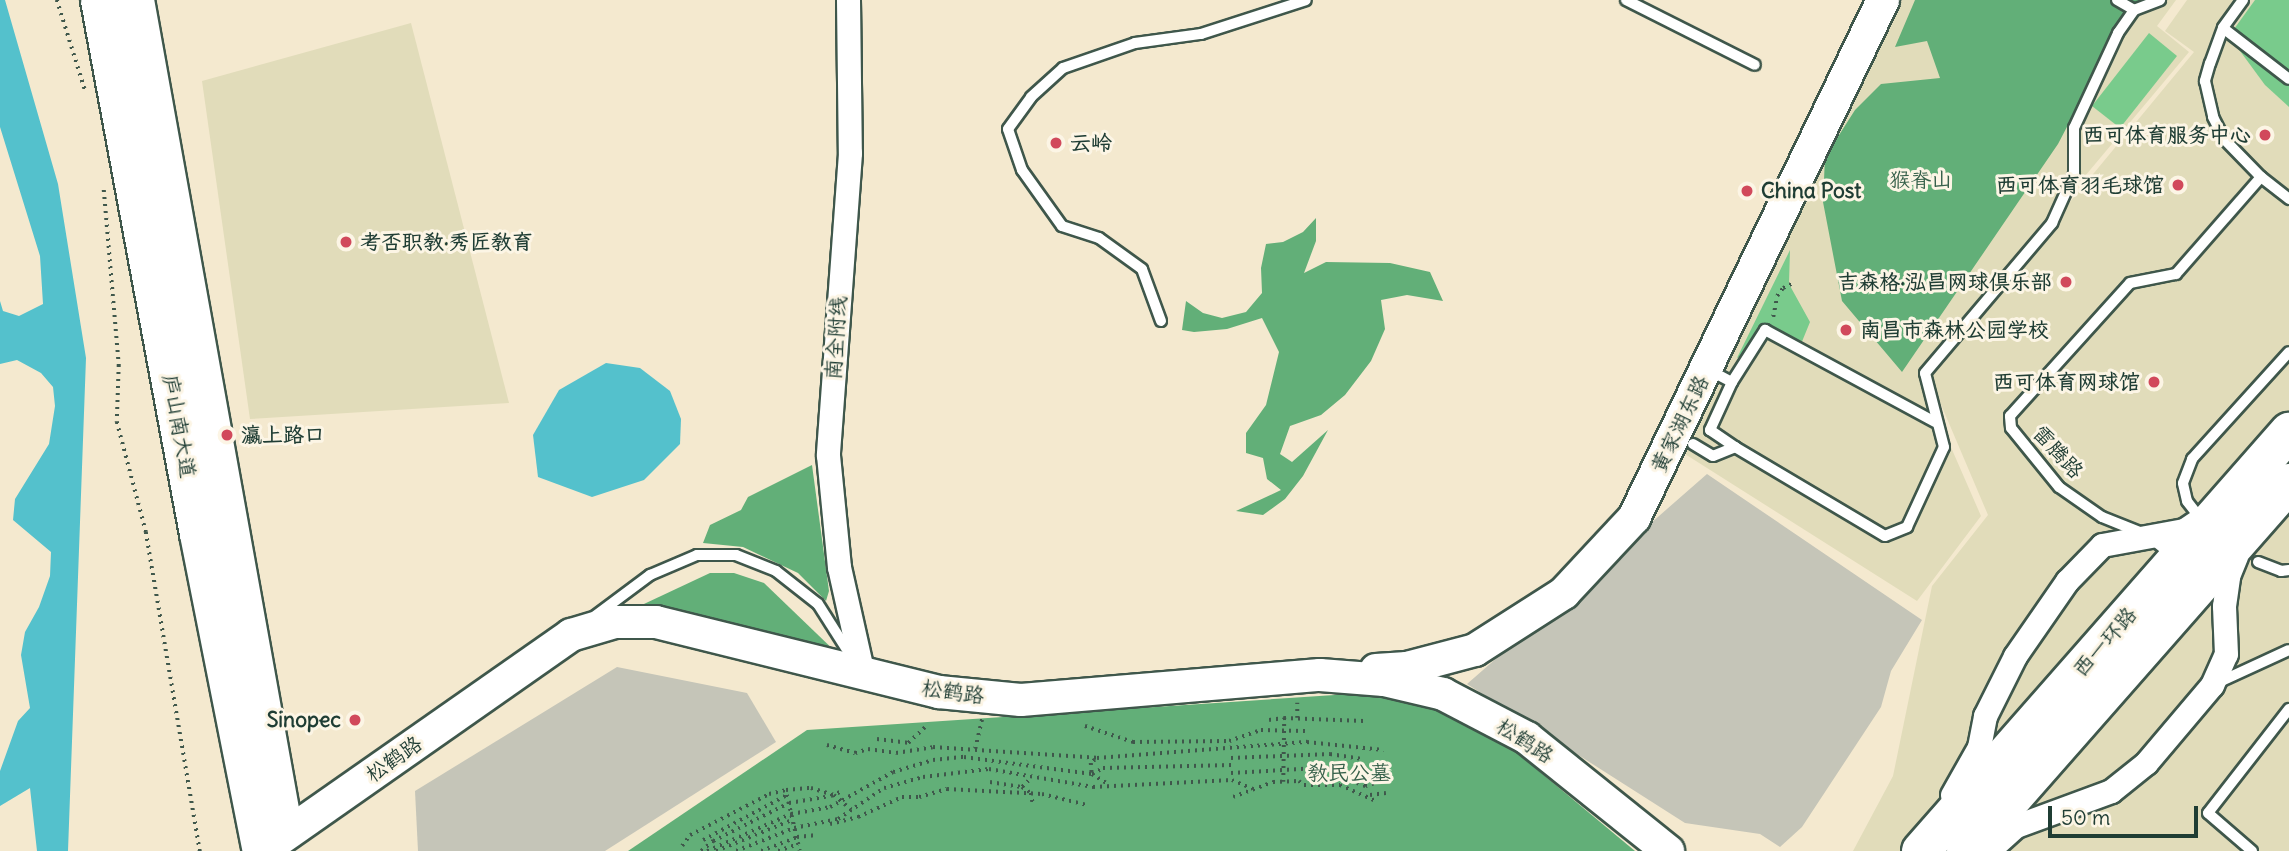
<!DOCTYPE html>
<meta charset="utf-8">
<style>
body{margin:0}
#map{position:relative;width:2289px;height:851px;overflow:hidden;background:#f4e9cf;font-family:Delius,"LXGW WenKai TC",sans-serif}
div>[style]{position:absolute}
.built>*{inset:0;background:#e1dcba}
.industrial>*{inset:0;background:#c5c5b8}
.green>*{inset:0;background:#79cb8c}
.forest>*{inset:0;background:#62af78}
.water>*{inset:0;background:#54c1cc}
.path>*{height:3.5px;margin-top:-1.75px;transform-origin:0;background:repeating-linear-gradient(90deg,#3f574b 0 2px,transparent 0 7px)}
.roads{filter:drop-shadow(2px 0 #3f574b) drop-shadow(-2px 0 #3f574b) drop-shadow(0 2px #3f574b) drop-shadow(0 -2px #3f574b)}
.lane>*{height:10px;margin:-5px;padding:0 5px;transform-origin:5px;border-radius:5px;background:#fff}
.street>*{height:23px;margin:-11.5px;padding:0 11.5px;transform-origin:11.5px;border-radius:11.5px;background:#fff}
.secondary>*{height:32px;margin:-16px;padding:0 16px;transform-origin:16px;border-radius:16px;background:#fff}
.highway>*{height:38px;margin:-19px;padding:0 19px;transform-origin:19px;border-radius:19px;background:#fff}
.dots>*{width:19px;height:19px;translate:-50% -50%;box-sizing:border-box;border:4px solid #fcf5e5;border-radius:50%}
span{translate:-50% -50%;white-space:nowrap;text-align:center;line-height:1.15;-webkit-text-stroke:6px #fcf5e5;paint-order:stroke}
.poi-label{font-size:21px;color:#1f3d34;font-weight:700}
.right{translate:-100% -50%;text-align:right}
.left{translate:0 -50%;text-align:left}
.park-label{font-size:21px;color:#36604a}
.street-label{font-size:21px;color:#1f3d34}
.scale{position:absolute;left:2048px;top:806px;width:150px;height:32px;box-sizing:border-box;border:4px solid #1f3d34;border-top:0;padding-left:9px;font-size:21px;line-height:24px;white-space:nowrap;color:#1f3d34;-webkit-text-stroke:5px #fcf5e5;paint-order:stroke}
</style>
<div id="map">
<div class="built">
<i style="clip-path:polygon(1902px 0,2176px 0,2157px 26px,2189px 52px,1919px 374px,1981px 516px,1917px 601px,1677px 449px)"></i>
<i style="clip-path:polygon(2187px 0,2289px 0,2289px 851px,1853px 851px,1893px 776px,1932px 586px,1988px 515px,1928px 374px,2194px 52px,2165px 31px)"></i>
<i style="clip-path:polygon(411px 23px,509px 403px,250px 419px,202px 81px)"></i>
</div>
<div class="industrial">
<i style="clip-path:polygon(1707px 474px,1922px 620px,1891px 671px,1881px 707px,1802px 827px,1780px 847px,1760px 834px,1685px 823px,1467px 684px)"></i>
<i style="clip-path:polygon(617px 667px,747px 693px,776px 742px,605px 851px,418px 851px,415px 791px)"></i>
</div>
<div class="green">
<i style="clip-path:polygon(2255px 0,2289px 0,2289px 107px,2265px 85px,2229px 36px)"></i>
<i style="clip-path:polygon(2149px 33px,2177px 56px,2120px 128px,2092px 106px)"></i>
<i style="clip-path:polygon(1790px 250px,1789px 284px,1810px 322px,1801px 344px,1764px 324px,1747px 354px,1737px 358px)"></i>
</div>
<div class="forest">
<i style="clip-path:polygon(1915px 0,2151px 0,2100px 64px,2058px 144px,1902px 372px,1842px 301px,1823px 202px,1825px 157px,1855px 110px,1881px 84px,1940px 78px,1927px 41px,1895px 47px)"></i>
<i style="clip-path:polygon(1316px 218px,1316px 241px,1304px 273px,1326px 262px,1390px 263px,1430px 272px,1443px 301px,1407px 295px,1381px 300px,1385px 329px,1371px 361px,1345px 395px,1321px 415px,1290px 426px,1280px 454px,1292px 462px,1328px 430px,1303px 476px,1285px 499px,1263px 515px,1236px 511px,1281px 490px,1267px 479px,1263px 458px,1246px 453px,1246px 433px,1266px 405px,1279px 352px,1262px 318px,1227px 329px,1194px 332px,1182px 330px,1186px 301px,1203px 313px,1222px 318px,1246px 312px,1262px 293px,1261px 268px,1266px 244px,1283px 242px,1303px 232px)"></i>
<i style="clip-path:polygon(812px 465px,829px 591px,826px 601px,798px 573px,743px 547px,703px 543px,710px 525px,741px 510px,748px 497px)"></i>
<i style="clip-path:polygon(710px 573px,734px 573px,764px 583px,842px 658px,629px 611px)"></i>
<i style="clip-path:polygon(1365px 693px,1436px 703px,1504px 742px,1635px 851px,628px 851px,807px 730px)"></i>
</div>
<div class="water">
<i style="clip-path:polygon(0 0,5px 0,58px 184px,86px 358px,68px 851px,37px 851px,30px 788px,0 806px,0 771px,18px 721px,30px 708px,21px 655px,25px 632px,39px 607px,50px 576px,51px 552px,13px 520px,15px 499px,49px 444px,55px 406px,53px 387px,41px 373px,17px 360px,0 364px,0 301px,3px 311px,19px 316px,43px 304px,40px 256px,0 127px)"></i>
<i style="clip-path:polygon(606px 363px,640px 368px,670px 391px,681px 419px,680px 444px,644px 480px,592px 497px,538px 477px,533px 435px,559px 390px)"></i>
</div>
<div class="path">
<i style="left:57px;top:0;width:97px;rotate:72.7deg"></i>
<i style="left:104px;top:190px;width:176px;rotate:85.1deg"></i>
<i style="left:119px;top:365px;width:57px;rotate:92deg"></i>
<i style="left:117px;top:422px;width:114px;rotate:75.2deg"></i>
<i style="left:146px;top:532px;width:324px;rotate:80.4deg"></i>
<i style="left:1773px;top:317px;width:21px;rotate:-79deg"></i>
<i style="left:1777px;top:296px;width:10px;rotate:-53deg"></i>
<i style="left:1783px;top:288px;width:11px;rotate:-27deg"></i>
<i style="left:1297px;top:718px;width:15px;rotate:-90deg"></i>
<i style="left:1269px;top:720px;width:15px;rotate:-8deg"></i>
<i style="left:1284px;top:718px;width:80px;rotate:2.1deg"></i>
<i style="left:1085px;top:726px;width:51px;rotate:18.4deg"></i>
<i style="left:1133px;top:742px;width:96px;rotate:-0.6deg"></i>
<i style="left:1229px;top:741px;width:34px;rotate:-19deg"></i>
<i style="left:1261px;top:730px;width:44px;rotate:1.3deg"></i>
<i style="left:877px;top:739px;width:31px;rotate:7deg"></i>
<i style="left:908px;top:743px;width:25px;rotate:-43deg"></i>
<i style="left:827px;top:745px;width:29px;rotate:16deg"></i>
<i style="left:855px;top:753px;width:14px;rotate:-17deg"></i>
<i style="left:868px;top:749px;width:28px;rotate:8deg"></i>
<i style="left:896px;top:753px;width:37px;rotate:-9deg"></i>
<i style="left:933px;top:747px;width:164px;rotate:3.8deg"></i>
<i style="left:1097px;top:758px;width:211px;rotate:-4.4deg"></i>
<i style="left:1307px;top:742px;width:77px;rotate:5.9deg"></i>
<i style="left:975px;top:749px;width:31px;rotate:-77deg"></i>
<i style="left:1231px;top:758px;width:99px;rotate:-2.3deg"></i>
<i style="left:1330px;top:754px;width:31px;rotate:9deg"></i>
<i style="left:1095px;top:760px;width:5px;rotate:143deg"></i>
<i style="left:1091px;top:763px;width:11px;rotate:85deg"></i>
<i style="left:1092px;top:774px;width:19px;rotate:32deg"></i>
<i style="left:1231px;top:773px;width:104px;rotate:-3.3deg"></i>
<i style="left:1335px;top:767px;width:10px;rotate:29deg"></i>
<i style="left:1344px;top:772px;width:19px;rotate:6deg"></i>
<i style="left:1363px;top:774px;width:19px;rotate:21deg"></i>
<i style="left:1351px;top:774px;width:11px;rotate:56deg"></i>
<i style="left:1357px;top:783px;width:9px;rotate:21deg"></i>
<i style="left:1365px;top:786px;width:17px;rotate:-17deg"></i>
<i style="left:990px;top:782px;width:32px;rotate:9deg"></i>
<i style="left:1022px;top:787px;width:14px;rotate:-45deg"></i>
<i style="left:1283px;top:782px;width:64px;rotate:-89.1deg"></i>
<i style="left:1022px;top:787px;width:11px;rotate:34deg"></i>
<i style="left:1031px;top:793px;width:11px;rotate:80deg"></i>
<i style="left:787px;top:795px;width:57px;rotate:76.9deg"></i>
<i style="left:1370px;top:795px;width:16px;rotate:-7deg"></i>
<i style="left:1233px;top:797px;width:43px;rotate:-20.6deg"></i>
<i style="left:1273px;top:782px;width:26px;rotate:-2deg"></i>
<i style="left:1299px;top:781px;width:6px;rotate:39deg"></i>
<i style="left:1304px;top:785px;width:36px"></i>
<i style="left:1340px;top:785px;width:39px;rotate:24deg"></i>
<i style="left:830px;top:824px;width:29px;rotate:-14deg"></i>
<i style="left:858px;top:817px;width:48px;rotate:-24.4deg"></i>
<i style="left:902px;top:797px;width:17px"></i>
<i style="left:919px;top:797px;width:29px;rotate:-16deg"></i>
<i style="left:947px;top:789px;width:95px;rotate:3deg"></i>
<i style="left:1042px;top:794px;width:46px;rotate:13.7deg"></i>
<i style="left:703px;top:840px;width:95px;rotate:-28.2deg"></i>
<i style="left:682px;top:846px;width:14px;rotate:-54deg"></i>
<i style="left:690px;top:835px;width:89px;rotate:-27.4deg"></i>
<i style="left:769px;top:794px;width:17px;rotate:-13deg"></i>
<i style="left:786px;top:790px;width:25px;rotate:-5deg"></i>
<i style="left:811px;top:788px;width:24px;rotate:17deg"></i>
<i style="left:834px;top:795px;width:23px;rotate:40deg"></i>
<i style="left:701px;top:851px;width:16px;rotate:-40deg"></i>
<i style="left:713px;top:841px;width:85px;rotate:-26.6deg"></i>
<i style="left:789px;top:803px;width:43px;rotate:-9.5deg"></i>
<i style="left:831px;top:796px;width:10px;rotate:-24deg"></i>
<i style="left:707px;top:851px;width:92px;rotate:-23.8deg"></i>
<i style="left:791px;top:814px;width:40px;rotate:-10deg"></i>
<i style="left:830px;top:807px;width:72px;rotate:-29.1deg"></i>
<i style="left:893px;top:772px;width:42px;rotate:-16.7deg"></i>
<i style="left:933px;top:760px;width:31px;rotate:-6deg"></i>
<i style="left:964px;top:757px;width:129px;rotate:7.6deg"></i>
<i style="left:1092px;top:774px;width:13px;rotate:-29deg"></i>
<i style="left:1103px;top:768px;width:129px;rotate:-1.3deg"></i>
<i style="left:716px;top:851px;width:82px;rotate:-22.2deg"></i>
<i style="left:736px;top:851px;width:62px;rotate:-21.6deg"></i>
<i style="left:794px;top:828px;width:45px;rotate:-11.6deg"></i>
<i style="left:838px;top:819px;width:55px;rotate:-34deg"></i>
<i style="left:884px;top:788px;width:41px;rotate:-15.8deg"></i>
<i style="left:923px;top:777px;width:66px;rotate:-6.9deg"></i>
<i style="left:989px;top:769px;width:106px;rotate:9.8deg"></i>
<i style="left:1093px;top:787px;width:139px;rotate:-2.9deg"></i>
<i style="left:1232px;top:780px;width:23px;rotate:23deg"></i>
<i style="left:761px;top:851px;width:39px;rotate:-21deg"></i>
<i style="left:797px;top:837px;width:20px;rotate:-6deg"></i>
<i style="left:778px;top:851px;width:21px;rotate:-19deg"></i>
</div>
<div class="roads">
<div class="lane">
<i style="left:1626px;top:0;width:144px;rotate:26.7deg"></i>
<i style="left:2117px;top:0;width:20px;rotate:30deg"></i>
<i style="left:2243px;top:0;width:34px;rotate:126deg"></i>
<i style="left:2223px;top:28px;width:37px;rotate:110deg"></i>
<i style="left:2210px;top:63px;width:19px;rotate:106deg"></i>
<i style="left:2205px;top:81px;width:37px;rotate:77deg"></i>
<i style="left:2213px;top:117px;width:25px;rotate:63deg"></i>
<i style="left:2224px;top:139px;width:53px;rotate:45.8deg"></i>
<i style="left:2261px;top:177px;width:36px;rotate:38deg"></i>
<i style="left:2223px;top:28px;width:83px;rotate:37.7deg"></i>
<i style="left:1161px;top:321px;width:55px;rotate:-110.1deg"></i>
<i style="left:1142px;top:269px;width:53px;rotate:-144.2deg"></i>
<i style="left:1099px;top:238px;width:39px;rotate:-162deg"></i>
<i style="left:1062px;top:226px;width:69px;rotate:-125.5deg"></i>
<i style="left:1022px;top:170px;width:43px;rotate:-108.9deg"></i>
<i style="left:1008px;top:129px;width:39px;rotate:-54deg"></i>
<i style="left:1031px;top:97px;width:43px;rotate:-42.2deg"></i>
<i style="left:1063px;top:68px;width:76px;rotate:-19.1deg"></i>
<i style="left:1135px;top:43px;width:67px;rotate:-7.8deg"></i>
<i style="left:1201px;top:34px;width:110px;rotate:-17.9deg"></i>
<i style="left:1709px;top:370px;width:26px;rotate:28deg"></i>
<i style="left:1732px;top:382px;width:53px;rotate:114.6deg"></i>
<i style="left:1710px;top:430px;width:30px;rotate:34deg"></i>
<i style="left:1732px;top:382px;width:62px;rotate:-57.6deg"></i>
<i style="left:1765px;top:330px;width:193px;rotate:28.4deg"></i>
<i style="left:1693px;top:444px;width:23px;rotate:31deg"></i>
<i style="left:1713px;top:456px;width:24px;rotate:-22deg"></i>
<i style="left:1735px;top:447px;width:174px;rotate:30.7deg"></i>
<i style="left:1885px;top:536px;width:24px;rotate:-22deg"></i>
<i style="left:1907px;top:527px;width:88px;rotate:-65.2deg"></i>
<i style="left:1944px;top:447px;width:76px;rotate:-104.4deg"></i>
<i style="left:1925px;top:373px;width:197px;rotate:-49.7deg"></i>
<i style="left:2052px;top:223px;width:54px;rotate:-65.8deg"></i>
<i style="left:2074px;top:174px;width:46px;rotate:-90deg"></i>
<i style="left:2074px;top:128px;width:105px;rotate:-65.1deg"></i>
<i style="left:2118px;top:33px;width:28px;rotate:-55deg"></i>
<i style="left:2134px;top:10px;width:28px;rotate:-21deg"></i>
<i style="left:2197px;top:514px;width:16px;rotate:-128deg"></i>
<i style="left:2187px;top:501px;width:18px;rotate:-103deg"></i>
<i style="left:2183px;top:483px;width:26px;rotate:-69deg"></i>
<i style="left:2192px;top:459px;width:144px;rotate:-47.8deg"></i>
<i style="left:2172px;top:555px;width:32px;rotate:-141deg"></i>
<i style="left:2147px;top:535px;width:48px;rotate:-158.2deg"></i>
<i style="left:2102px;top:517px;width:52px;rotate:-145.1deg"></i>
<i style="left:2059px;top:487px;width:76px;rotate:-129.1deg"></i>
<i style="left:2011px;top:428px;width:12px;rotate:-95deg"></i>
<i style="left:2010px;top:416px;width:179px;rotate:-47.9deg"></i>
<i style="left:2130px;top:283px;width:47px;rotate:-11.1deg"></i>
<i style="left:2176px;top:274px;width:129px;rotate:-48.8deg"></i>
<i style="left:2258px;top:562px;width:25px;rotate:21deg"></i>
<i style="left:2281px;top:571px;width:8px;rotate:-7deg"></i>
<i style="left:595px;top:616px;width:69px;rotate:-36.7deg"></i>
<i style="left:650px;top:575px;width:51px;rotate:-23.1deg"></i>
<i style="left:697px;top:555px;width:39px"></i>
<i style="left:736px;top:555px;width:43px;rotate:21.8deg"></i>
<i style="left:776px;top:571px;width:53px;rotate:38.2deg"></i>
<i style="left:818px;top:604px;width:62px;rotate:57.6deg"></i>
<i style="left:2215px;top:684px;width:81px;rotate:-24.7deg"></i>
<i style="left:2252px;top:851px;width:58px;rotate:-139.2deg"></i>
<i style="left:2208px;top:813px;width:132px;rotate:-52.1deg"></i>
</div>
<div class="street">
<i style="left:848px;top:0;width:153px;rotate:89.3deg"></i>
<i style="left:850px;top:153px;width:303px;rotate:94.2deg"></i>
<i style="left:828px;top:455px;width:113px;rotate:84.4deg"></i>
<i style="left:839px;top:567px;width:110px;rotate:77.4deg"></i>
<i style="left:1952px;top:795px;width:55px;rotate:-60.6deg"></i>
<i style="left:1979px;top:747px;width:32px;rotate:-79deg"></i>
<i style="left:1985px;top:716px;width:67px;rotate:-63.4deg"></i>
<i style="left:2015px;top:656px;width:91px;rotate:-55.3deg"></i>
<i style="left:2067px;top:581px;width:50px;rotate:-45.8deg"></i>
<i style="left:2102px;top:545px;width:83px;rotate:-10.4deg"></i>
<i style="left:2184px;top:530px;width:22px;rotate:-34deg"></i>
<i style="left:1988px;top:851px;width:38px;rotate:-42deg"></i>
<i style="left:2016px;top:826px;width:101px;rotate:-20.2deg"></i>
<i style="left:2111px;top:791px;width:45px;rotate:-38.7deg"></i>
<i style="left:2146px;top:763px;width:102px;rotate:-49.8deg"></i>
<i style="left:2212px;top:685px;width:34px;rotate:-66deg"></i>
<i style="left:2226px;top:654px;width:48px;rotate:-92.4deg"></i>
<i style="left:2224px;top:606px;width:30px;rotate:-82deg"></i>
<i style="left:2228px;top:576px;width:22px;rotate:-68deg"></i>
</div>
<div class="secondary">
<i style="left:1376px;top:670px;width:31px;rotate:-4deg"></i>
<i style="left:1407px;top:668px;width:70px;rotate:-14.8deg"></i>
<i style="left:1475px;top:650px;width:106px;rotate:-32.6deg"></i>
<i style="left:1564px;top:593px;width:103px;rotate:-47deg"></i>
<i style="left:1634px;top:518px;width:575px;rotate:-64.33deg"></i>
<i style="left:264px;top:850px;width:375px;rotate:-35deg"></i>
<i style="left:571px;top:635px;width:46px;rotate:-16.5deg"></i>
<i style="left:615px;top:622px;width:41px"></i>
<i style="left:656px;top:622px;width:292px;rotate:13.9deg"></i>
<i style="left:939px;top:692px;width:82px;rotate:5.6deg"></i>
<i style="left:1021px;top:700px;width:300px;rotate:-4.8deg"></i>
<i style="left:1320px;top:675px;width:64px;rotate:4.5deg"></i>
<i style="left:1384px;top:680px;width:61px;rotate:13.3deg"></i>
<i style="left:1443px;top:694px;width:95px;rotate:27.6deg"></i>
<i style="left:1527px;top:738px;width:181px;rotate:38.7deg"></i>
</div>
<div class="highway">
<i style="left:100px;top:0;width:543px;rotate:79.5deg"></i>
<i style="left:199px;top:534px;width:323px;rotate:78.8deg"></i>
<i style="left:135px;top:0;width:834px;rotate:79.85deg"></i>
<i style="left:1921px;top:851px;width:558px;rotate:-48.71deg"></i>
<i style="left:1966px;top:851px;width:490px;rotate:-48.7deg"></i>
</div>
</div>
<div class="dots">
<i style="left:2265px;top:135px;background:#d1495b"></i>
<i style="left:1056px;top:143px;background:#d1495b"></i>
<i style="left:2178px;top:185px;background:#d1495b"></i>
<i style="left:1747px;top:191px;background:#d1495b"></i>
<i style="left:346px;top:242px;background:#d1495b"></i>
<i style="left:2066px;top:282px;background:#d1495b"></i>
<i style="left:1846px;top:330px;background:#d1495b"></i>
<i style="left:2154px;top:382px;background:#d1495b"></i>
<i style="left:227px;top:435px;background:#d1495b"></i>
<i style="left:355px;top:720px;background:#d1495b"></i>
</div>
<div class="poi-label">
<span class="right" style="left:2251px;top:135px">西可体育服务中心</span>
<span class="left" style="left:1070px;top:143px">云岭</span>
<span class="right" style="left:2164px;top:185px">西可体育羽毛球馆</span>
<span class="left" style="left:1761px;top:191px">China Post</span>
<span class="left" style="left:360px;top:242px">考否职教·秀匠教育</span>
<span class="right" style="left:2052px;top:282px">吉森格·泓昌网球俱乐部</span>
<span class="left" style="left:1860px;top:330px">南昌市森林公园学校</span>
<span class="right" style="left:2140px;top:382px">西可体育网球馆</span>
<span class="left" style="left:241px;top:435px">瀛上路口</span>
<span class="right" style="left:341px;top:720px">Sinopec</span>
</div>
<div class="park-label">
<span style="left:1921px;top:180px">猴脊山</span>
<span style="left:1349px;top:773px">教民公墓</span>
</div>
<div class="street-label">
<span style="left:836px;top:338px;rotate:-86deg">南全附线</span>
<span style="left:1680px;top:424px;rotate:-64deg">黄家湖东路</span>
<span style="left:179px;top:426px;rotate:80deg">庐山南大道</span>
<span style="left:2058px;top:452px;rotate:47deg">雷腾路</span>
<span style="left:2105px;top:642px;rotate:-49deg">西一环路</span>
<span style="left:953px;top:692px;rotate:8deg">松鹤路</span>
<span style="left:1525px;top:741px;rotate:33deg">松鹤路</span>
<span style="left:394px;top:759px;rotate:-35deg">松鹤路</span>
</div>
<div class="scale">50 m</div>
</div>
